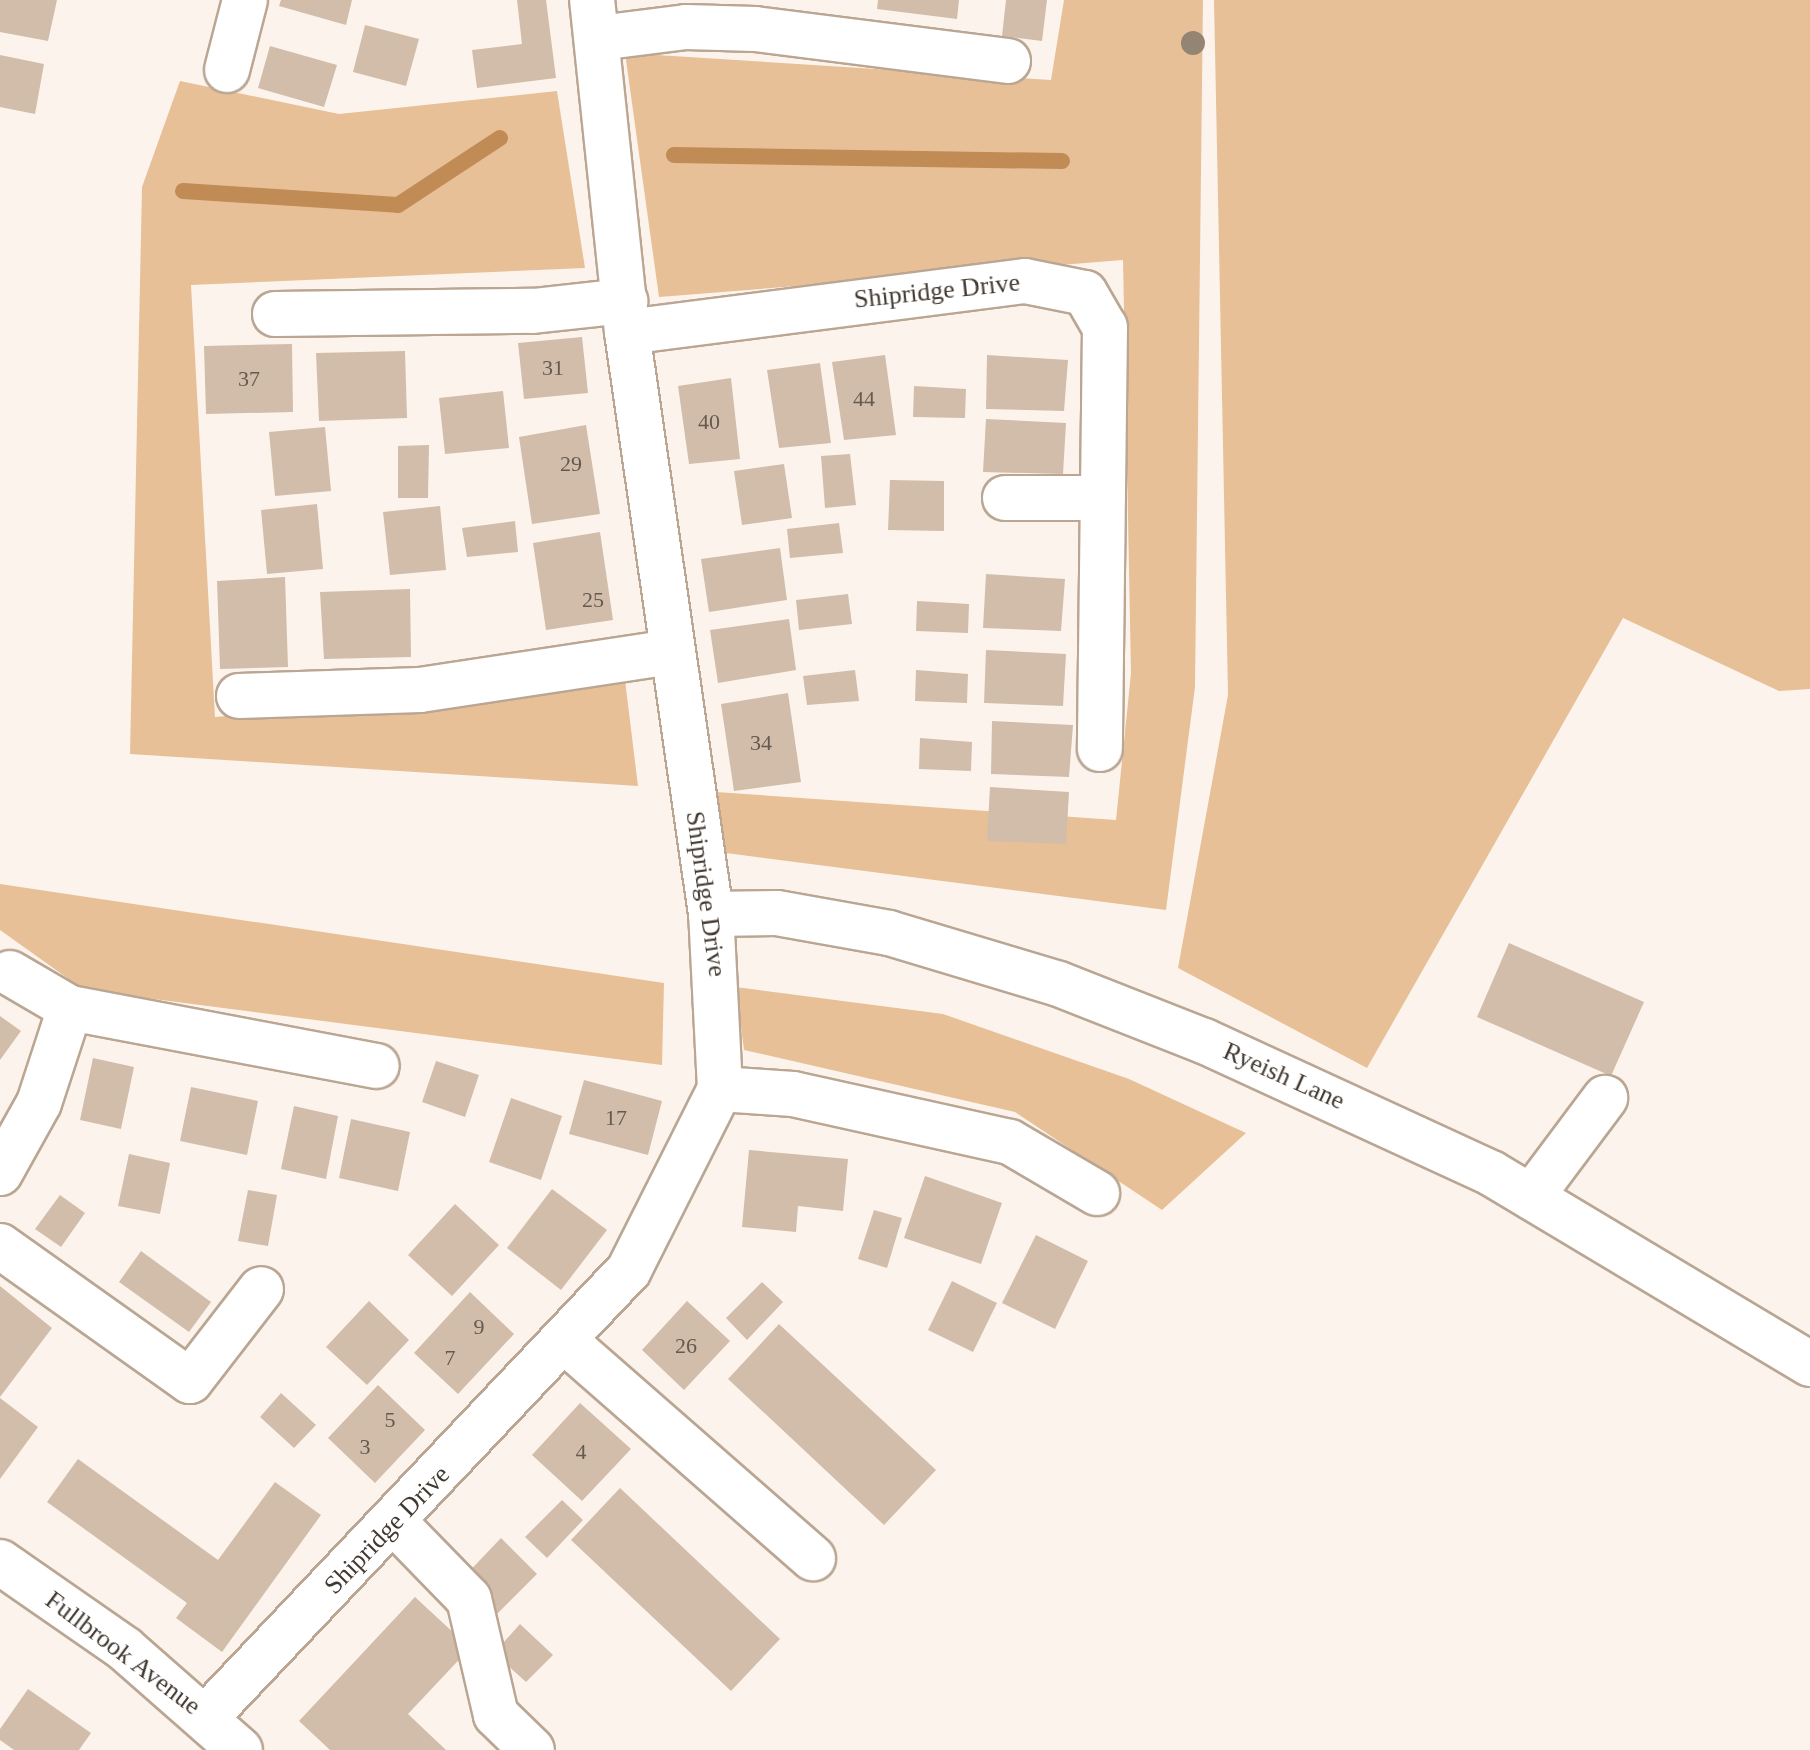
<!DOCTYPE html>
<style>
body{margin:0}
#map{position:relative;width:1810px;height:1750px;overflow:hidden;background:#fcf4ec;font-family:Georgia,serif}
div>[style]{position:absolute}
.green>*{inset:0;background:#e7c098}
.stream>*{height:16px;margin:-8px;padding:0 8px;transform-origin:8px;border-radius:8px;background:#c08b54}
.building>*{inset:0;background:#d1bda9}
.roads{filter:drop-shadow(2px 0 #baa693) drop-shadow(-2px 0 #baa693) drop-shadow(0 2px #baa693) drop-shadow(0 -2px #baa693)}
.minor>*{height:44px;margin:-22px;padding:0 22px;transform-origin:22px;border-radius:22px;background:#fff}
.trees>*{width:24px;height:24px;margin:-12px;border-radius:50%;background:#948473}
span{translate:-50% -50%;white-space:nowrap;text-align:center;line-height:1.15;-webkit-text-stroke:7px #fff;paint-order:stroke}
.number-label{font-size:22px;color:#655a4f}
.number-label span{-webkit-text-stroke-width:0}
.street-label{font-size:26px;color:#413931}
</style>
<div id="map">
<div class="green">
<i style="clip-path:polygon(1064px 0,1203px 0,1195px 687px,1166px 910px,726px 853px,716px 792px,1116px 820px,1131px 673px,1123px 260px,659px 297px,625px 53px,1051px 80px)"></i>
<i style="clip-path:polygon(1214px 0,1810px 0,1810px 689px,1779px 691px,1623px 618px,1367px 1068px,1178px 968px,1228px 695px)"></i>
<i style="clip-path:polygon(180px 81px,339px 114px,557px 91px,585px 268px,191px 285px,215px 717px,625px 680px,638px 786px,130px 754px,142px 187px)"></i>
<i style="clip-path:polygon(0 884px,664px 983px,662px 1065px,84px 990px,0 930px)"></i>
<i style="clip-path:polygon(736px 987px,943px 1014px,1129px 1079px,1246px 1133px,1162px 1210px,1015px 1112px,744px 1050px)"></i>
</div>
<div class="stream">
<i style="left:674px;top:155px;width:388px;rotate:0.9deg"></i>
<i style="left:183px;top:191px;width:215px;rotate:3.7deg"></i>
<i style="left:398px;top:205px;width:122px;rotate:-33.3deg"></i>
</div>
<div class="building">
<i style="clip-path:polygon(0 0,57px 0,48px 41px,0 32px)"></i>
<i style="clip-path:polygon(281px 0,352px 0,346px 25px,279px 6px)"></i>
<i style="clip-path:polygon(517px 0,546px 0,556px 78px,477px 88px,472px 50px,522px 44px)"></i>
<i style="clip-path:polygon(878px 0,959px 0,957px 19px,877px 9px)"></i>
<i style="clip-path:polygon(1006px 0,1047px 0,1042px 41px,1002px 36px)"></i>
<i style="clip-path:polygon(365px 25px,419px 39px,406px 86px,353px 72px)"></i>
<i style="clip-path:polygon(270px 46px,337px 65px,324px 107px,258px 88px)"></i>
<i style="clip-path:polygon(0 55px,44px 64px,35px 114px,0 107px)"></i>
<i style="clip-path:polygon(582px 337px,588px 393px,524px 399px,518px 343px)"></i>
<i style="clip-path:polygon(292px 344px,293px 412px,206px 414px,204px 346px)"></i>
<i style="clip-path:polygon(405px 351px,407px 418px,319px 421px,316px 353px)"></i>
<i style="clip-path:polygon(885px 355px,896px 435px,844px 440px,832px 362px)"></i>
<i style="clip-path:polygon(987px 355px,1068px 360px,1064px 411px,986px 409px)"></i>
<i style="clip-path:polygon(820px 363px,831px 443px,779px 448px,767px 370px)"></i>
<i style="clip-path:polygon(731px 378px,740px 459px,689px 464px,678px 386px)"></i>
<i style="clip-path:polygon(914px 386px,966px 389px,965px 418px,913px 417px)"></i>
<i style="clip-path:polygon(503px 391px,509px 448px,445px 454px,439px 398px)"></i>
<i style="clip-path:polygon(986px 419px,1066px 423px,1063px 474px,983px 472px)"></i>
<i style="clip-path:polygon(586px 425px,600px 514px,532px 524px,519px 437px)"></i>
<i style="clip-path:polygon(325px 427px,331px 491px,275px 496px,269px 432px)"></i>
<i style="clip-path:polygon(429px 445px,428px 498px,398px 498px,398px 446px)"></i>
<i style="clip-path:polygon(850px 454px,856px 505px,825px 508px,821px 456px)"></i>
<i style="clip-path:polygon(784px 464px,792px 518px,742px 525px,734px 471px)"></i>
<i style="clip-path:polygon(890px 480px,944px 481px,944px 531px,888px 530px)"></i>
<i style="clip-path:polygon(317px 504px,323px 569px,267px 574px,261px 510px)"></i>
<i style="clip-path:polygon(440px 506px,446px 570px,390px 575px,383px 512px)"></i>
<i style="clip-path:polygon(515px 521px,518px 552px,467px 557px,462px 528px)"></i>
<i style="clip-path:polygon(839px 523px,843px 553px,790px 558px,787px 529px)"></i>
<i style="clip-path:polygon(600px 532px,613px 620px,546px 630px,533px 543px)"></i>
<i style="clip-path:polygon(780px 548px,787px 600px,709px 612px,701px 559px)"></i>
<i style="clip-path:polygon(986px 574px,1065px 579px,1061px 631px,983px 628px)"></i>
<i style="clip-path:polygon(285px 577px,288px 667px,220px 669px,217px 581px)"></i>
<i style="clip-path:polygon(410px 589px,411px 657px,324px 659px,320px 592px)"></i>
<i style="clip-path:polygon(848px 594px,852px 624px,799px 630px,796px 600px)"></i>
<i style="clip-path:polygon(917px 601px,969px 604px,968px 633px,916px 631px)"></i>
<i style="clip-path:polygon(789px 619px,796px 670px,718px 683px,710px 630px)"></i>
<i style="clip-path:polygon(986px 650px,1066px 654px,1063px 706px,984px 703px)"></i>
<i style="clip-path:polygon(855px 670px,859px 701px,807px 705px,803px 676px)"></i>
<i style="clip-path:polygon(916px 670px,968px 674px,967px 703px,915px 701px)"></i>
<i style="clip-path:polygon(788px 693px,801px 782px,734px 791px,721px 704px)"></i>
<i style="clip-path:polygon(992px 721px,1073px 725px,1069px 777px,991px 774px)"></i>
<i style="clip-path:polygon(920px 738px,972px 742px,971px 771px,919px 769px)"></i>
<i style="clip-path:polygon(990px 787px,1069px 792px,1066px 844px,987px 841px)"></i>
<i style="clip-path:polygon(1509px 943px,1644px 1002px,1611px 1076px,1477px 1017px)"></i>
<i style="clip-path:polygon(0 1016px,21px 1031px,0 1060px)"></i>
<i style="clip-path:polygon(93px 1058px,134px 1067px,121px 1129px,80px 1120px)"></i>
<i style="clip-path:polygon(436px 1061px,479px 1075px,465px 1117px,422px 1102px)"></i>
<i style="clip-path:polygon(584px 1080px,662px 1101px,648px 1155px,569px 1134px)"></i>
<i style="clip-path:polygon(191px 1087px,258px 1101px,247px 1155px,180px 1141px)"></i>
<i style="clip-path:polygon(511px 1098px,562px 1116px,541px 1180px,489px 1162px)"></i>
<i style="clip-path:polygon(294px 1106px,338px 1116px,326px 1179px,281px 1169px)"></i>
<i style="clip-path:polygon(351px 1119px,410px 1132px,398px 1191px,339px 1178px)"></i>
<i style="clip-path:polygon(749px 1150px,848px 1159px,843px 1211px,798px 1206px,796px 1232px,742px 1227px)"></i>
<i style="clip-path:polygon(129px 1154px,170px 1163px,160px 1214px,118px 1206px)"></i>
<i style="clip-path:polygon(925px 1176px,1002px 1203px,981px 1264px,904px 1238px)"></i>
<i style="clip-path:polygon(552px 1189px,607px 1230px,561px 1290px,507px 1248px)"></i>
<i style="clip-path:polygon(248px 1190px,277px 1195px,268px 1246px,238px 1241px)"></i>
<i style="clip-path:polygon(60px 1195px,85px 1213px,61px 1247px,35px 1229px)"></i>
<i style="clip-path:polygon(455px 1204px,499px 1245px,452px 1296px,408px 1255px)"></i>
<i style="clip-path:polygon(874px 1210px,902px 1218px,887px 1268px,858px 1259px)"></i>
<i style="clip-path:polygon(1036px 1235px,1088px 1261px,1055px 1329px,1002px 1303px)"></i>
<i style="clip-path:polygon(141px 1251px,211px 1302px,189px 1332px,119px 1282px)"></i>
<i style="clip-path:polygon(952px 1281px,997px 1303px,973px 1352px,928px 1330px)"></i>
<i style="clip-path:polygon(762px 1282px,783px 1302px,747px 1340px,726px 1318px)"></i>
<i style="clip-path:polygon(0 1286px,52px 1328px,0 1397px)"></i>
<i style="clip-path:polygon(470px 1292px,514px 1334px,458px 1394px,414px 1353px)"></i>
<i style="clip-path:polygon(369px 1301px,409px 1340px,367px 1385px,326px 1347px)"></i>
<i style="clip-path:polygon(687px 1301px,730px 1341px,684px 1390px,642px 1350px)"></i>
<i style="clip-path:polygon(779px 1324px,936px 1470px,884px 1525px,728px 1379px)"></i>
<i style="clip-path:polygon(378px 1385px,425px 1430px,375px 1483px,328px 1438px)"></i>
<i style="clip-path:polygon(281px 1393px,316px 1425px,294px 1448px,260px 1417px)"></i>
<i style="clip-path:polygon(0 1398px,38px 1427px,0 1479px)"></i>
<i style="clip-path:polygon(580px 1403px,631px 1449px,582px 1501px,532px 1455px)"></i>
<i style="clip-path:polygon(78px 1459px,218px 1560px,275px 1482px,321px 1515px,222px 1652px,176px 1618px,187px 1603px,47px 1502px)"></i>
<i style="clip-path:polygon(620px 1488px,780px 1639px,731px 1691px,571px 1540px)"></i>
<i style="clip-path:polygon(562px 1500px,583px 1520px,547px 1558px,525px 1537px)"></i>
<i style="clip-path:polygon(501px 1538px,537px 1574px,496px 1615px,460px 1581px)"></i>
<i style="clip-path:polygon(415px 1597px,470px 1648px,408px 1714px,446px 1750px,330px 1750px,299px 1721px)"></i>
<i style="clip-path:polygon(520px 1624px,553px 1655px,526px 1682px,494px 1653px)"></i>
<i style="clip-path:polygon(28px 1689px,91px 1733px,79px 1750px,14px 1750px,0 1740px,0 1729px)"></i>
</div>
<div class="roads">
<div class="minor">
<i style="left:599px;top:38px;width:88px;rotate:-7.2deg"></i>
<i style="left:686px;top:27px;width:69px;rotate:1.7deg"></i>
<i style="left:755px;top:29px;width:255px;rotate:7.2deg"></i>
<i style="left:227px;top:70px;width:72px;rotate:-75.6deg"></i>
<i style="left:275px;top:314px;width:258px;rotate:-0.7deg"></i>
<i style="left:533px;top:311px;width:93px;rotate:-6.2deg"></i>
<i style="left:627px;top:332px;width:401px;rotate:-7.3deg"></i>
<i style="left:1025px;top:281px;width:61px;rotate:11.3deg"></i>
<i style="left:1085px;top:293px;width:39px;rotate:60deg"></i>
<i style="left:1105px;top:327px;width:422px;rotate:90.7deg"></i>
<i style="left:1005px;top:498px;width:95px"></i>
<i style="left:239px;top:696px;width:181px;rotate:-1.9deg"></i>
<i style="left:420px;top:690px;width:254px;rotate:-8.6deg"></i>
<i style="left:711px;top:914px;width:66px;rotate:-0.9deg"></i>
<i style="left:777px;top:913px;width:114px;rotate:10.1deg"></i>
<i style="left:889px;top:933px;width:177px;rotate:16.7deg"></i>
<i style="left:1059px;top:984px;width:156px;rotate:21.5deg"></i>
<i style="left:1204px;top:1041px;width:316px;rotate:24.7deg"></i>
<i style="left:1491px;top:1173px;width:372px;rotate:30.9deg"></i>
<i style="left:10px;top:973px;width:69px;rotate:30.3deg"></i>
<i style="left:70px;top:1008px;width:312px;rotate:10.7deg"></i>
<i style="left:720px;top:1089px;width:73px;rotate:3.9deg"></i>
<i style="left:793px;top:1094px;width:222px;rotate:12.5deg"></i>
<i style="left:1010px;top:1142px;width:101px;rotate:30.4deg"></i>
<i style="left:0;top:1173px;width:80px;rotate:-60.9deg"></i>
<i style="left:39px;top:1103px;width:100px;rotate:-71.9deg"></i>
<i style="left:1531px;top:1197px;width:124px;rotate:-53.2deg"></i>
<i style="left:0;top:1246px;width:233px;rotate:35.4deg"></i>
<i style="left:190px;top:1381px;width:116px;rotate:-52.3deg"></i>
<i style="left:567px;top:1343px;width:327px;rotate:41.2deg"></i>
<i style="left:394px;top:1522px;width:107px;rotate:45.8deg"></i>
<i style="left:469px;top:1599px;width:119px;rotate:76.9deg"></i>
<i style="left:496px;top:1715px;width:50px;rotate:44.2deg"></i>
<i style="left:0;top:1562px;width:152px;rotate:34.8deg"></i>
<i style="left:125px;top:1649px;width:153px;rotate:41.3deg"></i>
<i style="left:207px;top:1716px;width:614px;rotate:-46.58deg"></i>
<i style="left:629px;top:1270px;width:203px;rotate:-63.3deg"></i>
<i style="left:720px;top:1089px;width:175px;rotate:-92.9deg"></i>
<i style="left:711px;top:914px;width:588px;rotate:-98.21deg"></i>
<i style="left:627px;top:332px;width:334px;rotate:-96deg"></i>
</div>
</div>
<div class="trees">
<i style="left:1193px;top:43px"></i>
</div>
<div class="number-label">
<span style="left:553px;top:368px">31</span>
<span style="left:249px;top:379px">37</span>
<span style="left:864px;top:399px">44</span>
<span style="left:709px;top:422px">40</span>
<span style="left:571px;top:464px">29</span>
<span style="left:593px;top:600px">25</span>
<span style="left:761px;top:743px">34</span>
<span style="left:616px;top:1118px">17</span>
<span style="left:479px;top:1327px">9</span>
<span style="left:686px;top:1346px">26</span>
<span style="left:450px;top:1358px">7</span>
<span style="left:390px;top:1420px">5</span>
<span style="left:365px;top:1447px">3</span>
<span style="left:581px;top:1452px">4</span>
</div>
<div class="street-label">
<span style="left:937px;top:291px;rotate:-6deg">Shipridge Drive</span>
<span style="left:706px;top:894px;rotate:82deg">Shipridge Drive</span>
<span style="left:1284px;top:1076px;rotate:24deg">Ryeish Lane</span>
<span style="left:387px;top:1530px;rotate:-46deg">Shipridge Drive</span>
<span style="left:123px;top:1653px;rotate:37deg">Fullbrook Avenue</span>
</div>
</div>
